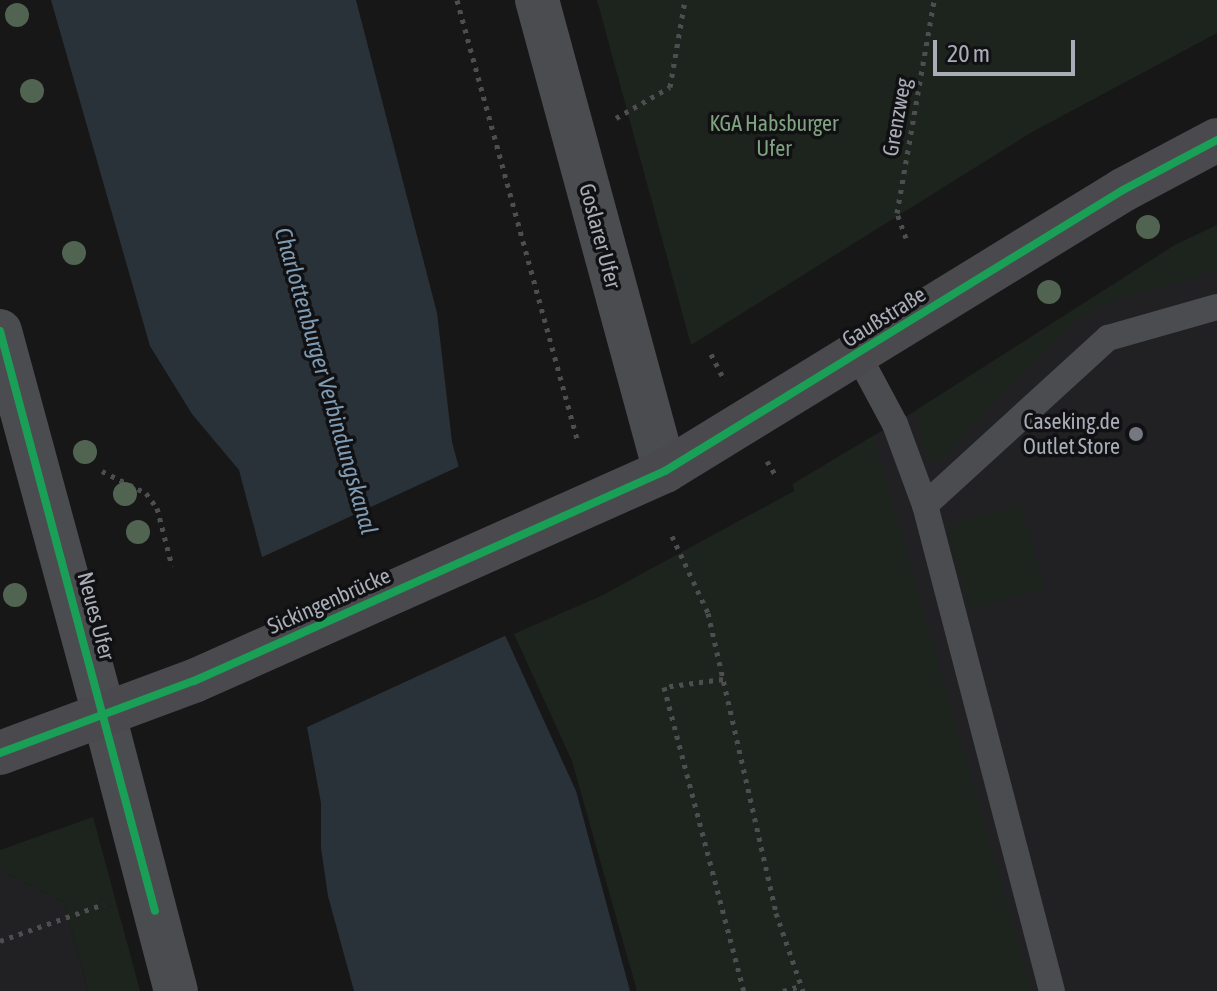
<!DOCTYPE html>
<meta charset="utf-8">
<style>
body{margin:0}
#map{position:relative;width:1217px;height:991px;overflow:hidden;background:#171717;font-family:"Asap Condensed",sans-serif}
div>[style]{position:absolute}
.built>*{inset:0;background:#212123}
.green>*{inset:0;background:#1d241e}
.water>*{inset:0;background:#2a3239}
.pier>*{inset:0;background:#171717}
.path>*{height:5px;margin-top:-2.5px;transform-origin:0;background:repeating-linear-gradient(90deg,#4d4e52 0 4px,transparent 0 10px)}
.service>*{height:26px;margin:-13px;padding:0 13px;transform-origin:13px;border-radius:13px;background:#4b4c50}
.minor>*{height:44px;margin:-22px;padding:0 22px;transform-origin:22px;border-radius:22px;background:#4b4c50}
.tertiary>*{height:44px;margin:-22px;padding:0 22px;transform-origin:22px;border-radius:22px;background:#4b4c50}
.secondary>*{height:44px;margin:-22px;padding:0 22px;transform-origin:22px;border-radius:22px;background:#4a4a4e}
.cycleway>*{height:8px;margin:-4px;padding:0 4px;transform-origin:4px;border-radius:4px;background:#1a9f57}
.trees>*{width:24px;height:24px;margin:-12px;border-radius:50%;background:#506451}
.dots>*{width:22px;height:22px;translate:-50% -50%;box-sizing:border-box;border:4px solid #111113;border-radius:50%}
span{translate:-50% -50%;white-space:nowrap;text-align:center;line-height:1.15;-webkit-text-stroke:7px #111113;paint-order:stroke}
.street-label{font-size:22px;color:#a8adb8}
.park-label{font-size:22px;color:#7fa381}
.poi-label{font-size:22px;color:#a8adb8}
.right{translate:-100% -50%;text-align:right}
.water-label{font-size:24px;color:#7f9bb3;font-style:italic}
.scale{position:absolute;left:933px;top:40px;width:142px;height:36px;box-sizing:border-box;border:4px solid #a8adb8;border-top:0;padding-left:10px;font-size:24px;line-height:28px;white-space:nowrap;color:#a8adb8;-webkit-text-stroke:6px #111113;paint-order:stroke}
</style>
<div id="map">
<div class="built">
<i style="clip-path:polygon(1217px 225px,1217px 991px,931px 991px,793px 484px,915px 411px,1175px 245px)"></i>
<i style="clip-path:polygon(0 870px,64px 902px,88px 991px,0 991px)"></i>
</div>
<div class="green">
<i style="clip-path:polygon(597px 0,1217px 0,1217px 33px,1032px 132px,691px 345px)"></i>
<i style="clip-path:polygon(1217px 225px,1217px 270px,1098px 306px,1066px 329px,938px 462px,932px 463px,927px 458px,915px 411px,1175px 245px)"></i>
<i style="clip-path:polygon(873px 436px,1032px 991px,637px 991px,572px 761px,514px 634px,601px 596px,794px 491px,793px 484px)"></i>
<i style="clip-path:polygon(1020px 504px,1045px 588px,977px 608px,969px 607px,947px 532px,952px 525px)"></i>
<i style="clip-path:polygon(93px 817px,140px 991px,88px 991px,64px 902px,0 870px,0 850px)"></i>
</div>
<div class="water">
<i style="clip-path:polygon(51px 0,356px 0,437px 313px,452px 442px,504px 633px,576px 791px,630px 991px,354px 991px,328px 896px,321px 848px,321px 803px,307px 727px,239px 470px,192px 414px,150px 346px)"></i>
</div>
<div class="pier">
<i style="clip-path:polygon(462px 465px,509px 634px,303px 729px,258px 559px)"></i>
</div>
<div class="path">
<i style="left:457px;top:0;width:455px;rotate:74.7deg"></i>
<i style="left:616px;top:118px;width:62px;rotate:-29.9deg"></i>
<i style="left:670px;top:87px;width:88px;rotate:-80.2deg"></i>
<i style="left:906px;top:238px;width:27px;rotate:-110deg"></i>
<i style="left:897px;top:213px;width:216px;rotate:-80.1deg"></i>
<i style="left:711px;top:354px;width:30px;rotate:63deg"></i>
<i style="left:767px;top:461px;width:17px;rotate:59deg"></i>
<i style="left:102px;top:471px;width:49px;rotate:26.6deg"></i>
<i style="left:146px;top:493px;width:19px;rotate:54deg"></i>
<i style="left:157px;top:508px;width:60px;rotate:75.5deg"></i>
<i style="left:672px;top:536px;width:85px;rotate:64.9deg"></i>
<i style="left:708px;top:613px;width:308px;rotate:77.2deg"></i>
<i style="left:776px;top:913px;width:83px;rotate:70.9deg"></i>
<i style="left:723px;top:679px;width:60px;rotate:172.3deg"></i>
<i style="left:664px;top:687px;width:314px;rotate:75.3deg"></i>
<i style="left:0;top:941px;width:110px;rotate:-19.6deg"></i>
<i style="left:783px;top:991px;width:19px;rotate:-16deg"></i>
</div>
<div class="service">
<i style="left:858px;top:355px;width:78px;rotate:61.8deg"></i>
<i style="left:895px;top:424px;width:86px;rotate:69.7deg"></i>
<i style="left:925px;top:505px;width:502px;rotate:75.36deg"></i>
<i style="left:925px;top:505px;width:248px;rotate:-42.4deg"></i>
<i style="left:1108px;top:338px;width:113px;rotate:-15.9deg"></i>
</div>
<div class="minor">
<i style="left:537px;top:0;width:488px;rotate:74.8deg"></i>
<i style="left:104px;top:715px;width:285px;rotate:75.4deg"></i>
</div>
<div class="tertiary">
<i style="left:0;top:331px;width:398px;rotate:74.8deg"></i>
</div>
<div class="secondary">
<i style="left:0;top:753px;width:207px;rotate:-20.4deg"></i>
<i style="left:194px;top:681px;width:516px;rotate:-24.03deg"></i>
<i style="left:665px;top:471px;width:537px;rotate:-31.53deg"></i>
<i style="left:1123px;top:190px;width:106px;rotate:-28deg"></i>
</div>
<div class="cycleway">
<i style="left:0;top:331px;width:600px;rotate:75.04deg"></i>
<i style="left:0;top:753px;width:207px;rotate:-20.4deg"></i>
<i style="left:194px;top:681px;width:516px;rotate:-24.03deg"></i>
<i style="left:665px;top:471px;width:537px;rotate:-31.53deg"></i>
<i style="left:1123px;top:190px;width:106px;rotate:-28deg"></i>
</div>
<div class="trees">
<i style="left:17px;top:15px"></i>
<i style="left:32px;top:91px"></i>
<i style="left:1148px;top:227px"></i>
<i style="left:74px;top:253px"></i>
<i style="left:1049px;top:292px"></i>
<i style="left:85px;top:452px"></i>
<i style="left:125px;top:494px"></i>
<i style="left:138px;top:532px"></i>
<i style="left:15px;top:595px"></i>
</div>
<div class="dots">
<i style="left:1136px;top:434px;background:#757880"></i>
</div>
<div class="street-label">
<span style="left:897px;top:117px;rotate:-80deg">Grenzweg</span>
<span style="left:600px;top:236px;rotate:75deg">Goslarer Ufer</span>
<span style="left:884px;top:317px;rotate:-32deg">Gaußstraße</span>
<span style="left:329px;top:601px;rotate:-24deg">Sickingenbrücke</span>
<span style="left:96px;top:616px;rotate:75deg">Neues Ufer</span>
</div>
<div class="park-label">
<span style="left:774px;top:136px">KGA Habsburger<br>Ufer</span>
</div>
<div class="poi-label">
<span class="right" style="left:1120px;top:434px">Caseking.de<br>Outlet Store</span>
</div>
<div class="water-label">
<span style="left:326px;top:381px;rotate:74deg">Charlottenburger Verbindungskanal</span>
</div>
<div class="scale">20 m</div>
</div>
